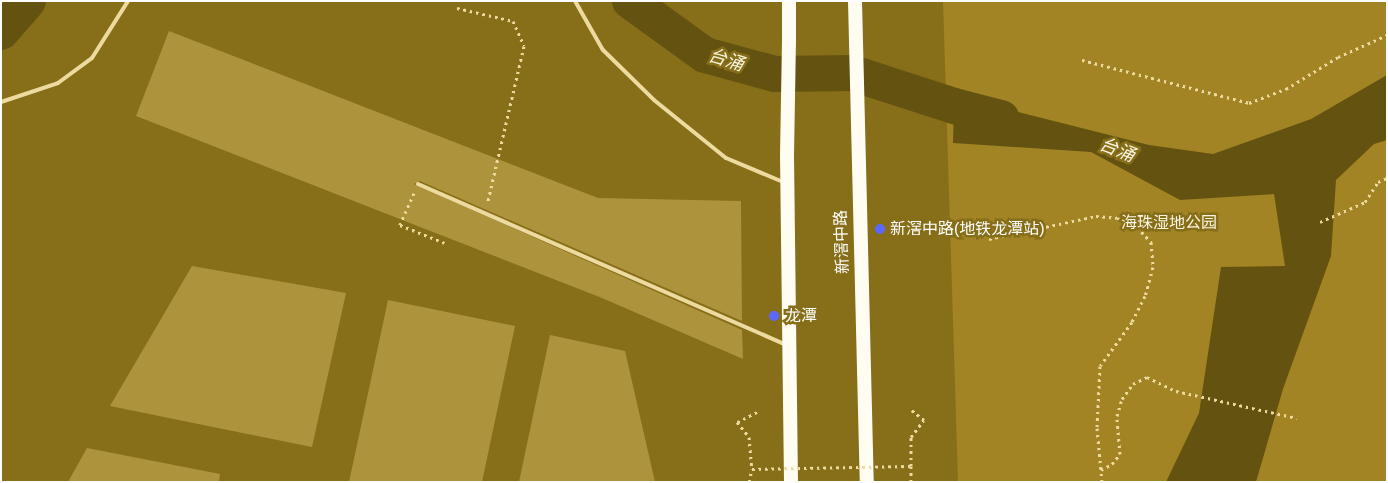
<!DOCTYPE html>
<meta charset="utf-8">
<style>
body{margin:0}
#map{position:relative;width:1388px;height:483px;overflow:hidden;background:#876e18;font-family:Helvetica,"Noto Sans SC",sans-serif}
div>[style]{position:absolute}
.green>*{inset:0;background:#a28424}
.water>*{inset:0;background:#645210}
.river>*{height:36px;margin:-18px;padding:0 18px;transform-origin:18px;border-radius:18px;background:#645210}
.building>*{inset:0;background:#ae933d}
.path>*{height:3px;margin-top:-1.5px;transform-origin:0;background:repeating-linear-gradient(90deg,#edda9f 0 2.5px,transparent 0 6.5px)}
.service>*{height:4px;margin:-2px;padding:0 2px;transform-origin:2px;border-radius:2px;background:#edda9f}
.trunk>*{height:14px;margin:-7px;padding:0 7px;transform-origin:7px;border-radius:7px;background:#fffcf2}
.path-bridge>*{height:3px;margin-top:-1.5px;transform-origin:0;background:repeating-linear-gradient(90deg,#edda9f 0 2.5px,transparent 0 6.5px)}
.trunk-bridge>*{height:14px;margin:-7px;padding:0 7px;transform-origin:7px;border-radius:7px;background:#fffcf2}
.dots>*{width:14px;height:14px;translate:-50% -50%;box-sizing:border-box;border:2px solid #876e18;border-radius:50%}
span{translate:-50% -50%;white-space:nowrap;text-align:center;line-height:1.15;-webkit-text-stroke:5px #876e18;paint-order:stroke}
.park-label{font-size:16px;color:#fcf5df}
.poi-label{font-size:16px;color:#fff}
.left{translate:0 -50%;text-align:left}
.street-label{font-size:16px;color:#fff}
.water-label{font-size:18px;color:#fbf5e2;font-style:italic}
.frame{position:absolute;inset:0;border:2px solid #fff;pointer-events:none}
</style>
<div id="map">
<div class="green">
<i style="clip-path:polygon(943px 1px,1387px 1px,1387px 482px,958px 482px)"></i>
</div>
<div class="water">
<i style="clip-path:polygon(1387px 75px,1387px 140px,1374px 144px,1336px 180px,1331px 256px,1283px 389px,1256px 482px,1166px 482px,1199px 413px,1221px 267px,1285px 266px,1274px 194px,1180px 200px,1091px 152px,953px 143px,954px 96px,1149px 145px,1213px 154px,1311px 119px)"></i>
</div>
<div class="river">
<i style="left:630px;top:1px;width:92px;rotate:35.8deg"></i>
<i style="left:705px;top:55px;width:73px;rotate:15.2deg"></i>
<i style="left:775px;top:74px;width:77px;rotate:-0.7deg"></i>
<i style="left:852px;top:73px;width:107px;rotate:17.9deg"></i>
<i style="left:954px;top:106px;width:49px;rotate:14.3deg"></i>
<i style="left:1px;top:32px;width:41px;rotate:-48.9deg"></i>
</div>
<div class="building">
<i style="clip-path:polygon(169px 31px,598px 198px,741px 201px,742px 321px,420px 181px,414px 184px,742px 330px,743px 359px,602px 298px,136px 116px)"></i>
<i style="clip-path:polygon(192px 266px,346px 293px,312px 447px,110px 406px)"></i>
<i style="clip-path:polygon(388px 300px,515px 326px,482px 482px,349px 482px)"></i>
<i style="clip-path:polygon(550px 335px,625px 351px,655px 482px,519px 482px)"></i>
<i style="clip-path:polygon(87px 448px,220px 474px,219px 482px,68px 482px)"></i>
</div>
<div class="path">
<i style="left:457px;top:8px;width:57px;rotate:13.1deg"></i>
<i style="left:513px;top:21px;width:27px;rotate:66deg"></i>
<i style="left:524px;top:46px;width:159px;rotate:103.1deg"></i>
<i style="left:1082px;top:60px;width:172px;rotate:14.4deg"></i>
<i style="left:1249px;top:103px;width:40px;rotate:-21deg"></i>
<i style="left:1286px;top:89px;width:61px;rotate:-31.6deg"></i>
<i style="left:1338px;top:57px;width:54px;rotate:-24.2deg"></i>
<i style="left:414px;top:193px;width:35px;rotate:114deg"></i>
<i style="left:400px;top:225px;width:48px;rotate:21.8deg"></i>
<i style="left:1320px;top:222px;width:49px;rotate:-24deg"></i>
<i style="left:1365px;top:202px;width:24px;rotate:-57deg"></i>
<i style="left:1378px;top:182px;width:10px;rotate:-24deg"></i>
<i style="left:989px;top:239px;width:109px;rotate:-12.1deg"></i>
<i style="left:1096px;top:216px;width:21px;rotate:5deg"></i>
<i style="left:1117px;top:218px;width:22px;rotate:24deg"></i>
<i style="left:1137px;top:227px;width:21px;rotate:47deg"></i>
<i style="left:1151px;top:242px;width:25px;rotate:85deg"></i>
<i style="left:1153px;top:267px;width:30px;rotate:105deg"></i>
<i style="left:1145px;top:296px;width:29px;rotate:117deg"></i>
<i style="left:1132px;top:322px;width:54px;rotate:126deg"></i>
<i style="left:1100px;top:366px;width:62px;rotate:92.8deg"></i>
<i style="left:1097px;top:428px;width:54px;rotate:84.7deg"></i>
<i style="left:1101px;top:470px;width:13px;rotate:-29deg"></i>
<i style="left:1112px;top:464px;width:13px;rotate:-51deg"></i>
<i style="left:1120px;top:454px;width:38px;rotate:-95deg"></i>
<i style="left:1117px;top:416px;width:18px;rotate:-74deg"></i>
<i style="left:1122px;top:399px;width:19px;rotate:-54deg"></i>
<i style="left:1133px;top:384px;width:16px;rotate:-27deg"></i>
<i style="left:1147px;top:377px;width:32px;rotate:26deg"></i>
<i style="left:1176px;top:391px;width:124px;rotate:12.6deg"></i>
<i style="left:749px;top:482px;width:13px;rotate:-77deg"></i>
<i style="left:911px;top:482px;width:16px;rotate:-90deg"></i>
</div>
<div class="service">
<i style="left:575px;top:1px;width:56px;rotate:60.3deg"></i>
<i style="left:603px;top:50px;width:71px;rotate:44.4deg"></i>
<i style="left:654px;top:100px;width:92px;rotate:38.9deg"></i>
<i style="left:726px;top:158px;width:62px;rotate:22.8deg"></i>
<i style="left:1px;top:102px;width:60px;rotate:-18.4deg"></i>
<i style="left:58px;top:83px;width:42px;rotate:-36.3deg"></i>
<i style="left:92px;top:58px;width:67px;rotate:-57.7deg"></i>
<i style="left:418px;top:184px;width:403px;rotate:23.6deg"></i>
</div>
<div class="trunk">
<i style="left:855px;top:1px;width:481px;rotate:88.6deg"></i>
<i style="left:789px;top:37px;width:36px;rotate:-90deg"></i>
<i style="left:787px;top:155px;width:327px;rotate:89.3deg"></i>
</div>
<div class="path-bridge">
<i style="left:757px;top:412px;width:22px;rotate:153deg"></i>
<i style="left:737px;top:422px;width:19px;rotate:51deg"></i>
<i style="left:749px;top:437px;width:32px;rotate:85deg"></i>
<i style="left:752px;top:469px;width:159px;rotate:-1.1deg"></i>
<i style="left:911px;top:466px;width:29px;rotate:-90deg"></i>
<i style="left:911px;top:437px;width:21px;rotate:-53deg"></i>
<i style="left:924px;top:420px;width:19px;rotate:-141deg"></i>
</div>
<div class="trunk-bridge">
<i style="left:787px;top:155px;width:118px;rotate:-89deg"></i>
</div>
<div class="dots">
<i style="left:880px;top:229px;background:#5b68ff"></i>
<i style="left:774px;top:316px;background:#5b68ff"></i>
</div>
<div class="park-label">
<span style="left:1169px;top:223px">海珠湿地公园</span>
</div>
<div class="poi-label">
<span class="left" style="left:890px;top:229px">新滘中路(地铁龙潭站)</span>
<span class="left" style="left:785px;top:316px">龙潭</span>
</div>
<div class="street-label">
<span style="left:842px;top:242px;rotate:-92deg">新滘中路</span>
</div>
<div class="water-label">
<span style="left:726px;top:60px;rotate:17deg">台涌</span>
<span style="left:1117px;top:150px;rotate:21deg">台涌</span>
</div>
<div class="frame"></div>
</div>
